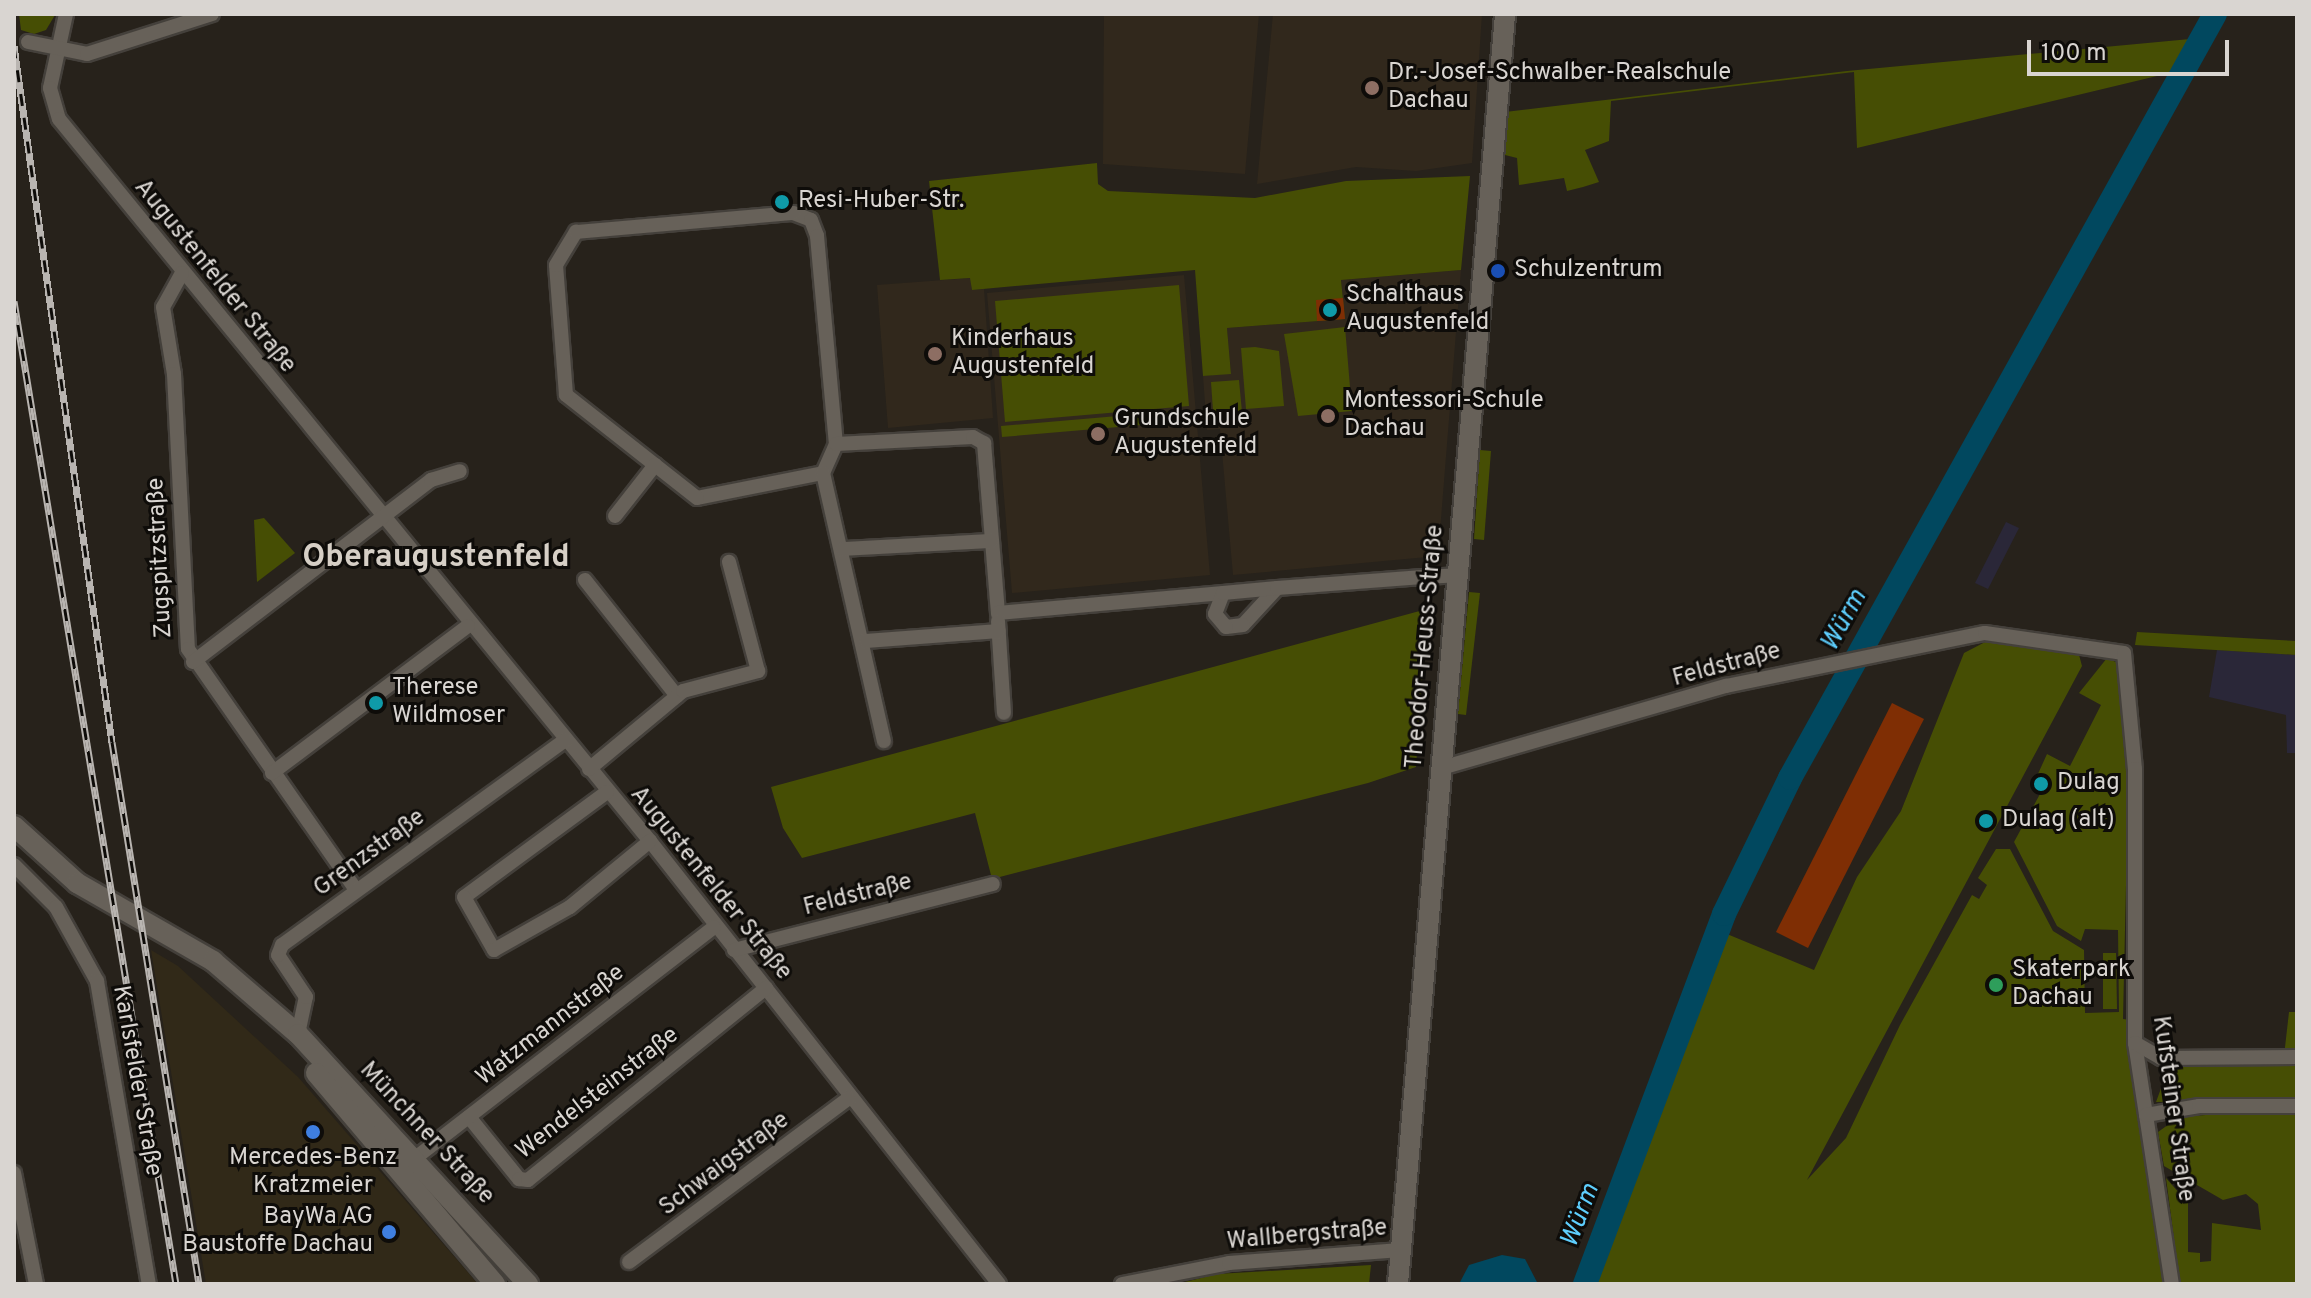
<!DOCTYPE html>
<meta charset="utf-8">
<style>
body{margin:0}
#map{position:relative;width:2311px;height:1298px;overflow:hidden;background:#27221b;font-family:Overpass,sans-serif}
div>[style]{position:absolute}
.commercial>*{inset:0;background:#312918}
.industrial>*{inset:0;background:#2a2738}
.built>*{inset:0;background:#31281c}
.green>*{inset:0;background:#464e04}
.water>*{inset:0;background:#01485f}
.river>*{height:24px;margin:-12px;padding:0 12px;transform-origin:12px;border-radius:12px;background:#01485f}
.building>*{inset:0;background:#7f2e04}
.roads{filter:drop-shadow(2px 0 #44403b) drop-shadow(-2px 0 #44403b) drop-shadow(0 2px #44403b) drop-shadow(0 -2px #44403b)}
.street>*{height:14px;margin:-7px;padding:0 7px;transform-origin:7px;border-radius:7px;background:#676159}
.secondary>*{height:20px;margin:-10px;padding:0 10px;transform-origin:10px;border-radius:10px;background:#676159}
.rail>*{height:7px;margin-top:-3.5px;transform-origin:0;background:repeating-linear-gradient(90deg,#0e0c09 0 12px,#b9b5b1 0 24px);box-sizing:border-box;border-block:2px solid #b9b5b1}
.dots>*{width:22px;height:22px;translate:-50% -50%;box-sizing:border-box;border:4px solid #0e0c09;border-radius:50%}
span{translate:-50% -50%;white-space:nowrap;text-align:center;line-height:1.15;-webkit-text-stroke:6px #0e0c09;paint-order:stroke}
.poi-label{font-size:24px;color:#d9d5d1}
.left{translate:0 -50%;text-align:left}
.right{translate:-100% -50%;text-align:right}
.street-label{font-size:24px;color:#d9d5d1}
.water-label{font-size:26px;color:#5ecefd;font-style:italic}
.district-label{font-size:32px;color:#d6cfc6;font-weight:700}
.frame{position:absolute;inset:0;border:16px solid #d9d5d1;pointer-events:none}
.scale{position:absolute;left:2027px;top:40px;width:202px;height:36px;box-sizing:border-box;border:4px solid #d9d5d1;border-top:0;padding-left:10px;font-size:24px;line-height:28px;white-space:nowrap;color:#d9d5d1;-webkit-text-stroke:6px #0e0c09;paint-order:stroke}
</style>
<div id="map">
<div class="commercial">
<i style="clip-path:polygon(151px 950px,178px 966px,298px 1077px,478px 1284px,206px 1284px)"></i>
</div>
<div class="industrial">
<i style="clip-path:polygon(2006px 522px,2019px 528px,1988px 589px,1975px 583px)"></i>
<i style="clip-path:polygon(2217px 650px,2297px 655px,2297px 753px,2287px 753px,2286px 715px,2209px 697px)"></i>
</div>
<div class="built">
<i style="clip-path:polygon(1104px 14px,1259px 14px,1245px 174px,1103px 164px)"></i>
<i style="clip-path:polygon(1273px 14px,1482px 14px,1472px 163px,1416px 171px,1356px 167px,1257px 184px)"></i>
<i style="clip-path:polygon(1461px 270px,1438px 556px,1233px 575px,1220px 429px,1207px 430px,1203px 376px,1231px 373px,1227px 328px,1345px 319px,1341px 280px)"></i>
<i style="clip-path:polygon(1184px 275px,1210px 575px,1012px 593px,987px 293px)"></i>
<i style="clip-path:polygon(971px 278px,972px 290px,984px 289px,993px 418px,888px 428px,877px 285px)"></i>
</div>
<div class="green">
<i style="clip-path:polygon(19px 14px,54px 14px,55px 15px,46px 30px,34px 34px,21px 30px)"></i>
<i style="clip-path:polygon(2201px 38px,2182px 70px,1857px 148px,1854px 72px,1611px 101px,1609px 141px,1585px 150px,1599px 182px,1583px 187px,1567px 191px,1564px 178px,1519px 185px,1517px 158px,1501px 154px,1505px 112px,1847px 71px)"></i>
<i style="clip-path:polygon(1097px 163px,1098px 184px,1108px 191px,1255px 198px,1346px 181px,1470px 176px,1461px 270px,1341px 280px,1345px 319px,1227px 328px,1231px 374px,1203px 376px,1195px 270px,972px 290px,970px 278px,940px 280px,929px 181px)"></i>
<i style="clip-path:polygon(1179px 285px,1189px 406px,1005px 422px,995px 301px)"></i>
<i style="clip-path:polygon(1345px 327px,1352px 411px,1298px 416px,1284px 334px)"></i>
<i style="clip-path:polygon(1255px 347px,1279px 351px,1284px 406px,1246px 409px,1241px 348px)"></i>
<i style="clip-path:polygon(1239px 380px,1243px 423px,1214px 425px,1211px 382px)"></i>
<i style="clip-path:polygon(1176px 411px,1177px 422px,1002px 437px,1001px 426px)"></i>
<i style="clip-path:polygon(1480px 450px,1491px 451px,1484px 540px,1474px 539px)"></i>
<i style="clip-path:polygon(264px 518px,295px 553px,257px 582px,254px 520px)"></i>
<i style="clip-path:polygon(1469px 592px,1480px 593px,1466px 715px,1458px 714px)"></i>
<i style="clip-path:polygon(1427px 609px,1416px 767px,1368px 783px,992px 879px,975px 813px,802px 858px,783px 828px,771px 787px)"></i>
<i style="clip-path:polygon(2137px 632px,2297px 641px,2297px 655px,2135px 645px)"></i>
<i style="clip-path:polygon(1989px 640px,2078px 651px,2082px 666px,1807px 1180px,1846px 1138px,1900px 1025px,1972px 895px,1979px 899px,1987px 885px,1978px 878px,1996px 849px,2010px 849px,2053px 931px,2084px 950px,2085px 1013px,2119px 1012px,2118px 930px,2085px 929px,2081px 941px,2057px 926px,2014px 842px,2047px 781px,2037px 776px,2047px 754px,2070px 766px,2101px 705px,2079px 693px,2107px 658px,2120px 664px,2128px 796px,2123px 1019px,2130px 1020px,2166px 1284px,1594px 1284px,1727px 934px,1814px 970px,1857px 877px,1901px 811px,1964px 653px)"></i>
<i style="clip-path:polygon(2103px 953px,2116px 953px,2117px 1009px,2103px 1009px)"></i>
<i style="clip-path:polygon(2289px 1012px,2297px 1012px,2297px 1099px,2156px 1102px,2171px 1061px,2284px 1056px)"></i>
<i style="clip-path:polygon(2246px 1112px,2297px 1113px,2297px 1284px,2180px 1284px,2166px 1178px,2188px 1203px,2188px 1252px,2200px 1253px,2200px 1262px,2211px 1261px,2212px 1223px,2261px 1230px,2258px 1204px,2246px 1194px,2223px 1200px,2164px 1166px,2158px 1132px,2179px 1117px)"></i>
<i style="clip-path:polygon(1371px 1265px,1369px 1284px,1177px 1284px,1217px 1274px)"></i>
</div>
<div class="water">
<i style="clip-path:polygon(1502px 1255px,1525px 1259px,1538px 1284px,1459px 1284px,1469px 1265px)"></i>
</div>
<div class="river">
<i style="left:1585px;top:1284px;width:395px;rotate:-69.4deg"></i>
<i style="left:1724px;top:914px;width:151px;rotate:-64.1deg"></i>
<i style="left:1790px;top:778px;width:874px;rotate:-60.91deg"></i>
</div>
<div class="building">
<i style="clip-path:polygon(1343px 298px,1345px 319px,1317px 321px,1316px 300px)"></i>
<i style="clip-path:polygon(1892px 703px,1924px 719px,1808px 948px,1776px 932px)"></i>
</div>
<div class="roads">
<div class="street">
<i style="left:66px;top:14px;width:76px;rotate:102.2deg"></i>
<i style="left:50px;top:88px;width:32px;rotate:74deg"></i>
<i style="left:59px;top:119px;width:933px;rotate:50.7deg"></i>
<i style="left:650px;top:841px;width:564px;rotate:51.77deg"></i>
<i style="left:28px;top:42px;width:60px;rotate:11.5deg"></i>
<i style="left:87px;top:54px;width:131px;rotate:-17.7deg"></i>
<i style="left:793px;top:213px;width:19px;rotate:21deg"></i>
<i style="left:811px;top:220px;width:17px;rotate:69deg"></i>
<i style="left:817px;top:236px;width:209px;rotate:84.8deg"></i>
<i style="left:836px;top:444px;width:32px;rotate:114deg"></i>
<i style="left:823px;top:473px;width:128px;rotate:168.8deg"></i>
<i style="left:697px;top:498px;width:167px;rotate:-141.8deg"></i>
<i style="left:566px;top:395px;width:130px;rotate:-94.4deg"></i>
<i style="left:556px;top:265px;width:39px;rotate:-59deg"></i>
<i style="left:576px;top:232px;width:218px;rotate:-5deg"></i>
<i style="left:182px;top:273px;width:39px;rotate:119deg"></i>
<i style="left:163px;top:307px;width:68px;rotate:80.7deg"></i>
<i style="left:174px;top:374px;width:275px;rotate:87.1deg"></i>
<i style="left:188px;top:649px;width:294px;rotate:55.1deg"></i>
<i style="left:836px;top:444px;width:137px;rotate:-2.9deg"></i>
<i style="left:973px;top:437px;width:13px;rotate:29deg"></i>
<i style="left:984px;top:443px;width:171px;rotate:85.3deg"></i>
<i style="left:998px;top:613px;width:226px;rotate:-5.1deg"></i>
<i style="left:823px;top:473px;width:275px;rotate:77.2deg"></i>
<i style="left:615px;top:516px;width:65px;rotate:-51.9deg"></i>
<i style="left:843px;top:549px;width:149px;rotate:-3.1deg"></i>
<i style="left:585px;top:580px;width:148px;rotate:51.6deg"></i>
<i style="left:1277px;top:588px;width:50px;rotate:132.6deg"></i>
<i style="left:1243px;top:625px;width:17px;rotate:173deg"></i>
<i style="left:1226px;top:627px;width:17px;rotate:-130deg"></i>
<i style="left:1215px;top:614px;width:22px;rotate:-69deg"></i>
<i style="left:1223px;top:593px;width:54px;rotate:-5.3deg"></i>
<i style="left:1277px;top:588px;width:146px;rotate:-4.3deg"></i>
<i style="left:1423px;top:577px;width:35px;rotate:-3deg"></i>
<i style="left:998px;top:621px;width:92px;rotate:86.3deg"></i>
<i style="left:866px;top:641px;width:133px;rotate:-4.3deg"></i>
<i style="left:193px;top:662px;width:300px;rotate:-37.4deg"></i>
<i style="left:431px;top:480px;width:30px;rotate:-17deg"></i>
<i style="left:1441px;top:768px;width:297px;rotate:-16.1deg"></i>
<i style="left:1726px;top:686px;width:264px;rotate:-11.6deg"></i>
<i style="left:1985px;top:633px;width:140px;rotate:8.2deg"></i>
<i style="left:2124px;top:653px;width:117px;rotate:84.6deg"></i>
<i style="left:2135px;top:769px;width:274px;rotate:90deg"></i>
<i style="left:2135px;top:1043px;width:244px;rotate:81.3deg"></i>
<i style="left:589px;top:769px;width:122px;rotate:-39.7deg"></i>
<i style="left:683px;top:691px;width:78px;rotate:-14.9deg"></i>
<i style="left:758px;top:671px;width:113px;rotate:-104.9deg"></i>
<i style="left:272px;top:773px;width:245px;rotate:-36.9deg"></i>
<i style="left:607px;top:792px;width:177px;rotate:143.7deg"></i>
<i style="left:464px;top:897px;width:61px;rotate:60.5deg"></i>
<i style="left:494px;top:950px;width:87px;rotate:-29.5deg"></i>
<i style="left:570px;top:907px;width:104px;rotate:-39.5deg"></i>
<i style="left:14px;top:865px;width:59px;rotate:45deg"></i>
<i style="left:56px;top:907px;width:85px;rotate:61deg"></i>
<i style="left:97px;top:981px;width:307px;rotate:80.3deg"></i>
<i style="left:734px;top:950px;width:267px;rotate:-14.3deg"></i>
<i style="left:298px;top:1034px;width:38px;rotate:-78deg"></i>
<i style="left:306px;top:997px;width:50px;rotate:-123.7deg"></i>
<i style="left:278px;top:955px;width:11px;rotate:-68deg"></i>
<i style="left:282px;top:945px;width:349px;rotate:-35.9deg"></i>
<i style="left:2135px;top:1043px;width:30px;rotate:30deg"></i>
<i style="left:2161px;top:1058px;width:136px;rotate:-0.4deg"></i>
<i style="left:2146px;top:1115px;width:54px;rotate:-9.6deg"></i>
<i style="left:2199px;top:1106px;width:98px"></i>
<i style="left:469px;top:1117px;width:80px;rotate:51.1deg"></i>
<i style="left:519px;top:1179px;width:9px;rotate:6deg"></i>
<i style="left:528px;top:1180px;width:306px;rotate:-38.9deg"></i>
<i style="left:414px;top:1159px;width:379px;rotate:-37.7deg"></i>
<i style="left:14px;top:1173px;width:113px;rotate:78.8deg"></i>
<i style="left:629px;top:1262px;width:273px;rotate:-36.7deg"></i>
<i style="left:1122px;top:1284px;width:109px;rotate:-11.1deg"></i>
<i style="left:1229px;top:1263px;width:172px;rotate:-4.3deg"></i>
</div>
<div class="secondary">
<i style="left:14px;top:826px;width:85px;rotate:42.1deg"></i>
<i style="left:77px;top:883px;width:157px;rotate:29.8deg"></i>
<i style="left:213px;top:961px;width:112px;rotate:40.7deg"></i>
<i style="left:298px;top:1034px;width:340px;rotate:47.4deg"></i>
<i style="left:316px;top:1073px;width:277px;rotate:49.7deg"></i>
<i style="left:1398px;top:1284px;width:1274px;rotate:-85.18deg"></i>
</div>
</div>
<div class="rail">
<i style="left:14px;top:46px;width:703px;rotate:81.99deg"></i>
<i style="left:112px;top:742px;width:549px;rotate:80.88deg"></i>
<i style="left:14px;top:301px;width:996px;rotate:80.64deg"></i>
</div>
<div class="dots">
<i style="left:1372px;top:88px;background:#8d6e63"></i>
<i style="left:782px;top:202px;background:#0f9aa8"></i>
<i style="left:1498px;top:271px;background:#1a4fb4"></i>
<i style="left:1330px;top:310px;background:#0f9aa8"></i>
<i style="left:935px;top:354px;background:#8d6e63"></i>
<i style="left:1328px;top:416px;background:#8d6e63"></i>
<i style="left:1098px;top:434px;background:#8d6e63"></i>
<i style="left:376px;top:703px;background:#0f9aa8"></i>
<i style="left:2041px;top:784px;background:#0f9aa8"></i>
<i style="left:1986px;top:821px;background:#0f9aa8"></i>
<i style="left:1996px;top:985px;background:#2e9e5b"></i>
<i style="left:313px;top:1132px;background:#3f7fe0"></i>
<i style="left:389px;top:1232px;background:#3f7fe0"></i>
</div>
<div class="poi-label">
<span class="left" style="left:1388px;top:88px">Dr.-Josef-Schwalber-Realschule<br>Dachau</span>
<span class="left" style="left:798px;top:202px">Resi-Huber-Str.</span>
<span class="left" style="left:1514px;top:271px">Schulzentrum</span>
<span class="left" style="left:1346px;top:310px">Schalthaus<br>Augustenfeld</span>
<span class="left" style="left:951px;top:354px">Kinderhaus<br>Augustenfeld</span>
<span class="left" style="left:1344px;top:416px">Montessori-Schule<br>Dachau</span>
<span class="left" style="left:1114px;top:434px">Grundschule<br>Augustenfeld</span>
<span class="left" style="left:392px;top:703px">Therese<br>Wildmoser</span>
<span class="left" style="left:2057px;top:784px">Dulag</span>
<span class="left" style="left:2002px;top:821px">Dulag (alt)</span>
<span class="left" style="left:2012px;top:985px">Skaterpark<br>Dachau</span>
<span style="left:313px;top:1173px">Mercedes-Benz<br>Kratzmeier</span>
<span class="right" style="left:373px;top:1232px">BayWa AG<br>Baustoffe Dachau</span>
</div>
<div class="street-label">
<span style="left:214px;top:277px;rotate:51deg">Augustenfelder Straße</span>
<span style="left:161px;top:558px;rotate:-93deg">Zugspitzstraße</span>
<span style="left:1426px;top:647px;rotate:-85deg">Theodor-Heuss-Straße</span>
<span style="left:1727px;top:666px;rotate:-15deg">Feldstraße</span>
<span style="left:370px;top:854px;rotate:-36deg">Grenzstraße</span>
<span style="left:710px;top:884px;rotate:51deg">Augustenfelder Straße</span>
<span style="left:858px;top:896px;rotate:-14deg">Feldstraße</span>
<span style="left:551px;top:1026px;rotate:-38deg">Watzmannstraße</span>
<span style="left:136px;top:1081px;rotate:80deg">Karlsfelder Straße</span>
<span style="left:598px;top:1094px;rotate:-38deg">Wendelsteinstraße</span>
<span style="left:2172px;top:1109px;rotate:82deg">Kufsteiner Straße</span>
<span style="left:426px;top:1134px;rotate:47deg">Münchner Straße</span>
<span style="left:725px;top:1165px;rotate:-37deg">Schwaigstraße</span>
<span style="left:1307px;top:1236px;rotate:-5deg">Wallbergstraße</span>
</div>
<div class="water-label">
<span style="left:1845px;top:621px;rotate:-61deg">Würm</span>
<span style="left:1581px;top:1216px;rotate:-69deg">Würm</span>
</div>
<div class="district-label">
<span style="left:436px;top:558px">Oberaugustenfeld</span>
</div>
<div class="frame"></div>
<div class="scale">100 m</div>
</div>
